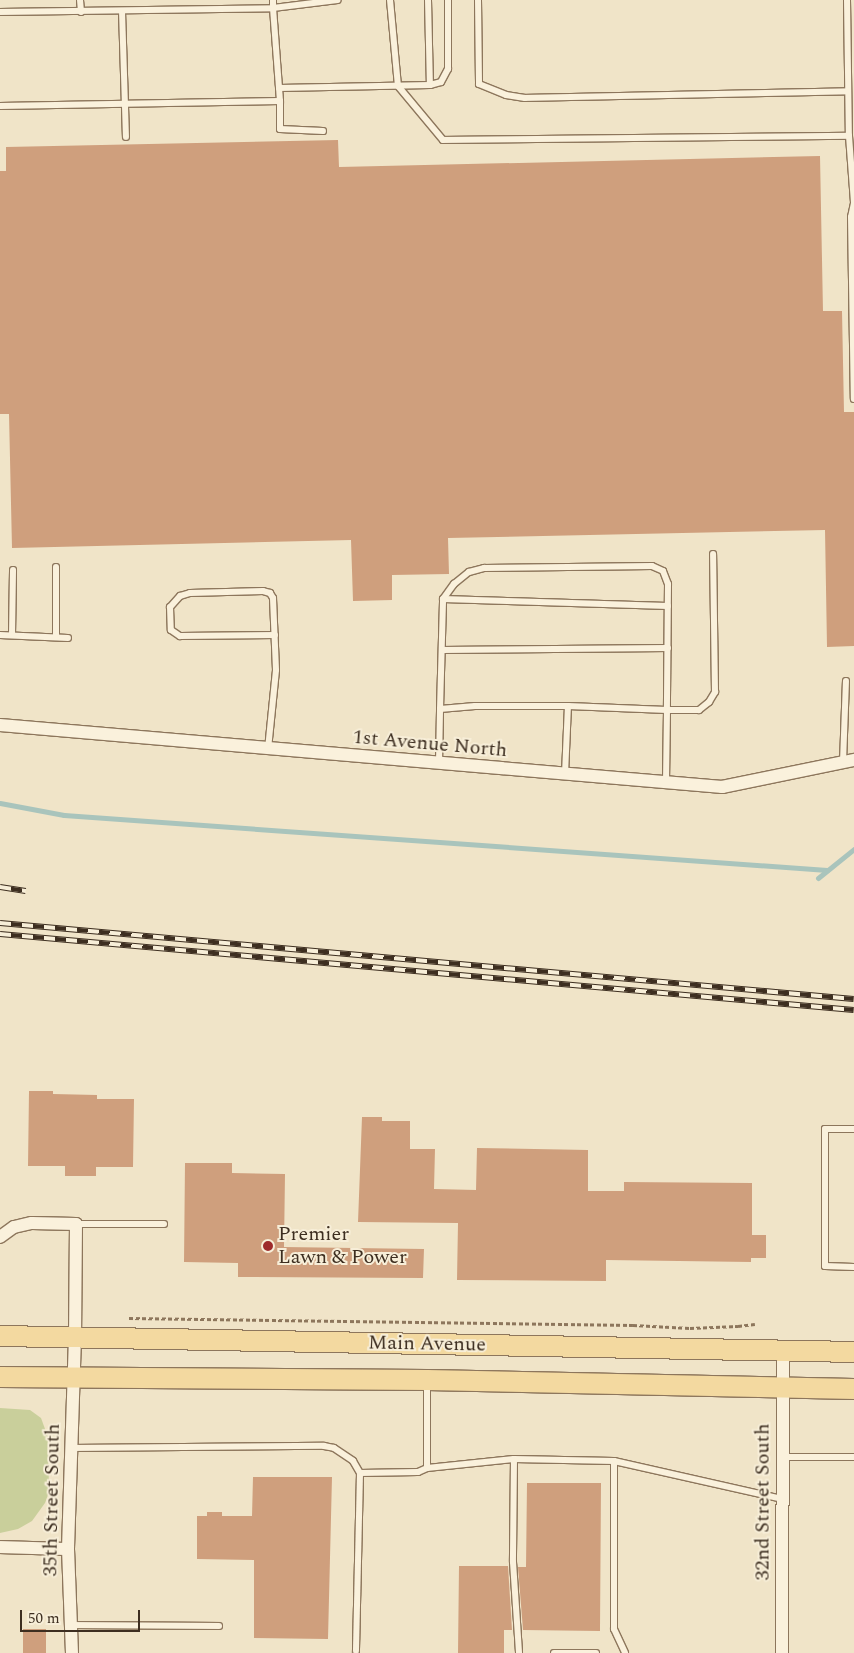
<!DOCTYPE html>
<style>
body{margin:0}
#map{position:relative;width:854px;height:1653px;overflow:hidden;background:#f0e4c8;font-family:Spectral,serif}
div>[style]{position:absolute}
.green>*{inset:0;background:#c9cf9b}
.stream>*{height:5px;margin:-2.5px;padding:0 2.5px;transform-origin:2.5px;border-radius:2.5px;background:#a9c4bc}
.building>*{inset:0;background:#cf9f7d}
.path>*{height:3px;margin-top:-1.5px;transform-origin:0;background:repeating-linear-gradient(90deg,#8d765c 0 4px,transparent 0 6.5px)}
.roads{filter:drop-shadow(1px 0 #8d765c) drop-shadow(-1px 0 #8d765c) drop-shadow(0 1px #8d765c) drop-shadow(0 -1px #8d765c)}
.service>*{height:6px;margin:-3px;padding:0 3px;transform-origin:3px;border-radius:3px;background:#faf1dc}
.minor>*{height:12px;margin:-6px;padding:0 6px;transform-origin:6px;border-radius:6px;background:#faf1dc}
.primary>*{height:20px;margin:-10px;padding:0 10px;transform-origin:10px;border-radius:10px;background:#f3d9a0}
.rail>*{height:5.5px;margin-top:-2.75px;transform-origin:0;background:repeating-linear-gradient(90deg,#f7eed8 0 11px,#3d2e20 0 22px);box-sizing:border-box;border-block:1px solid #3d2e20}
.dots>*{width:14px;height:14px;translate:-50% -50%;box-sizing:border-box;border:2px solid #f7eed8;border-radius:50%}
span{translate:-50% -50%;white-space:nowrap;text-align:center;line-height:1.15;-webkit-text-stroke:4px #f7eed8;paint-order:stroke}
.street-label{font-size:20px;color:#3d2e20}
.poi-label{font-size:20px;color:#3d2e20}
.left{translate:0 -50%;text-align:left}
.scale{position:absolute;left:20px;top:1610px;width:120px;height:22px;box-sizing:border-box;border:2px solid #3d2e20;border-top:0;padding-left:6px;font-size:15px;line-height:18px;white-space:nowrap;color:#3d2e20;-webkit-text-stroke:4px #f7eed8;paint-order:stroke}
</style>
<div id="map">
<div class="green">
<i style="clip-path:polygon(0 1408px,30px 1410px,41px 1418px,48px 1437px,49px 1492px,45px 1503px,32px 1521px,18px 1529px,0 1533px)"></i>
</div>
<div class="stream">
<i style="left:0;top:803px;width:65px;rotate:10.6deg"></i>
<i style="left:64px;top:815px;width:765px;rotate:4.12deg"></i>
<i style="left:818px;top:878px;width:46px;rotate:-38.9deg"></i>
</div>
<div class="building">
<i style="clip-path:polygon(338px 140px,339px 167px,820px 156px,823px 311px,842px 311px,844px 412px,854px 412px,854px 646px,827px 647px,825px 530px,448px 538px,449px 574px,392px 575px,392px 600px,353px 601px,351px 540px,12px 548px,9px 414px,0 414px,0 171px,6px 171px,6px 147px)"></i>
<i style="clip-path:polygon(29px 1091px,53px 1091px,53px 1094px,97px 1095px,97px 1099px,134px 1099px,133px 1167px,96px 1167px,96px 1176px,65px 1176px,65px 1166px,28px 1166px)"></i>
<i style="clip-path:polygon(362px 1117px,382px 1117px,382px 1121px,410px 1121px,410px 1149px,435px 1149px,434px 1189px,476px 1190px,477px 1148px,588px 1150px,588px 1191px,624px 1191px,624px 1182px,752px 1183px,752px 1235px,766px 1235px,766px 1258px,751px 1258px,751px 1262px,606px 1260px,606px 1281px,457px 1280px,458px 1223px,358px 1222px)"></i>
<i style="clip-path:polygon(185px 1163px,232px 1163px,232px 1173px,285px 1174px,284px 1247px,424px 1249px,423px 1278px,238px 1277px,238px 1263px,184px 1262px)"></i>
<i style="clip-path:polygon(253px 1477px,332px 1477px,328px 1639px,254px 1638px,254px 1560px,197px 1559px,197px 1516px,207px 1516px,207px 1512px,222px 1512px,222px 1516px,252px 1516px)"></i>
<i style="clip-path:polygon(527px 1483px,601px 1483px,600px 1631px,523px 1630px,518px 1567px,526px 1567px)"></i>
<i style="clip-path:polygon(459px 1566px,508px 1566px,512px 1630px,504px 1630px,504px 1653px,458px 1653px)"></i>
<i style="clip-path:polygon(23px 1629px,46px 1629px,46px 1653px,23px 1653px)"></i>
</div>
<div class="path">
<i style="left:129px;top:1318px;width:504px;rotate:0.8deg"></i>
<i style="left:633px;top:1325px;width:57px;rotate:3deg"></i>
<i style="left:690px;top:1328px;width:48px;rotate:-2.4deg"></i>
<i style="left:738px;top:1326px;width:17px;rotate:-7deg"></i>
</div>
<div class="roads">
<div class="service">
<i style="left:80px;top:0;width:12px;rotate:85deg"></i>
<i style="left:273px;top:0;width:8px;rotate:90deg"></i>
<i style="left:273px;top:8px;width:65px;rotate:-7deg"></i>
<i style="left:390px;top:0;width:86px;rotate:84.7deg"></i>
<i style="left:398px;top:86px;width:70px;rotate:50.2deg"></i>
<i style="left:443px;top:140px;width:406px;rotate:-0.6deg"></i>
<i style="left:849px;top:136px;width:67px;rotate:85.7deg"></i>
<i style="left:854px;top:203px;width:14px;rotate:102deg"></i>
<i style="left:851px;top:217px;width:182px;rotate:89.1deg"></i>
<i style="left:428px;top:0;width:85px;rotate:88.7deg"></i>
<i style="left:478px;top:0;width:84px;rotate:89.3deg"></i>
<i style="left:479px;top:84px;width:29px;rotate:22deg"></i>
<i style="left:506px;top:95px;width:19px;rotate:9deg"></i>
<i style="left:525px;top:98px;width:323px;rotate:-1.2deg"></i>
<i style="left:847px;top:0;width:136px;rotate:89.2deg"></i>
<i style="left:122px;top:11px;width:126px;rotate:88.2deg"></i>
<i style="left:0;top:12px;width:273px;rotate:-0.8deg"></i>
<i style="left:273px;top:8px;width:93px;rotate:85.7deg"></i>
<i style="left:280px;top:101px;width:280px;rotate:179deg"></i>
<i style="left:279px;top:88px;width:151px;rotate:-1.1deg"></i>
<i style="left:430px;top:85px;width:11px;rotate:-15deg"></i>
<i style="left:441px;top:82px;width:15px;rotate:-62deg"></i>
<i style="left:448px;top:69px;width:69px;rotate:-90deg"></i>
<i style="left:280px;top:101px;width:28px;rotate:90deg"></i>
<i style="left:280px;top:129px;width:43px;rotate:2.7deg"></i>
<i style="left:443px;top:599px;width:225px;rotate:1.8deg"></i>
<i style="left:0;top:635px;width:68px;rotate:2.5deg"></i>
<i style="left:12px;top:635px;width:65px;rotate:-89.1deg"></i>
<i style="left:56px;top:637px;width:70px;rotate:-90deg"></i>
<i style="left:442px;top:650px;width:226px;rotate:-0.5deg"></i>
<i style="left:440px;top:709px;width:110px;rotate:-88.4deg"></i>
<i style="left:443px;top:599px;width:19px;rotate:-54deg"></i>
<i style="left:454px;top:584px;width:19px;rotate:-39deg"></i>
<i style="left:469px;top:572px;width:16px;rotate:-15deg"></i>
<i style="left:484px;top:568px;width:168px;rotate:-0.7deg"></i>
<i style="left:652px;top:566px;width:12px;rotate:24deg"></i>
<i style="left:663px;top:571px;width:14px;rotate:69deg"></i>
<i style="left:668px;top:584px;width:126px;rotate:90.5deg"></i>
<i style="left:667px;top:710px;width:32px"></i>
<i style="left:699px;top:710px;width:13px;rotate:-39deg"></i>
<i style="left:709px;top:702px;width:12px;rotate:-59deg"></i>
<i style="left:715px;top:692px;width:138px;rotate:-90.8deg"></i>
<i style="left:268px;top:749px;width:79px;rotate:-84.2deg"></i>
<i style="left:276px;top:670px;width:72px;rotate:-92.4deg"></i>
<i style="left:273px;top:598px;width:6px;rotate:-121deg"></i>
<i style="left:270px;top:593px;width:7px;rotate:-164deg"></i>
<i style="left:263px;top:591px;width:73px;rotate:178.4deg"></i>
<i style="left:190px;top:593px;width:10px;rotate:163deg"></i>
<i style="left:180px;top:596px;width:15px;rotate:132deg"></i>
<i style="left:170px;top:607px;width:23px;rotate:88deg"></i>
<i style="left:171px;top:630px;width:11px;rotate:34deg"></i>
<i style="left:180px;top:636px;width:95px;rotate:-0.6deg"></i>
<i style="left:843px;top:762px;width:81px;rotate:-87.9deg"></i>
<i style="left:439px;top:763px;width:54px;rotate:-88.9deg"></i>
<i style="left:440px;top:709px;width:35px;rotate:-5deg"></i>
<i style="left:475px;top:706px;width:93px"></i>
<i style="left:568px;top:706px;width:99px;rotate:2.3deg"></i>
<i style="left:667px;top:710px;width:72px;rotate:90.8deg"></i>
<i style="left:565px;top:774px;width:68px;rotate:-87.5deg"></i>
<i style="left:854px;top:1129px;width:29px;rotate:180deg"></i>
<i style="left:825px;top:1129px;width:137px;rotate:90deg"></i>
<i style="left:825px;top:1266px;width:29px;rotate:2deg"></i>
<i style="left:76px;top:1224px;width:88px"></i>
<i style="left:427px;top:1382px;width:86px;rotate:90deg"></i>
<i style="left:427px;top:1468px;width:87px;rotate:-5.9deg"></i>
<i style="left:514px;top:1459px;width:100px;rotate:1.1deg"></i>
<i style="left:614px;top:1461px;width:172px;rotate:12.7deg"></i>
<i style="left:71px;top:1448px;width:253px;rotate:-0.5deg"></i>
<i style="left:324px;top:1446px;width:10px;rotate:11deg"></i>
<i style="left:334px;top:1448px;width:23px;rotate:34deg"></i>
<i style="left:353px;top:1461px;width:14px;rotate:60deg"></i>
<i style="left:360px;top:1473px;width:178px;rotate:91.3deg"></i>
<i style="left:782px;top:1457px;width:72px"></i>
<i style="left:514px;top:1459px;width:103px;rotate:90.6deg"></i>
<i style="left:513px;top:1562px;width:91px;rotate:86.2deg"></i>
<i style="left:614px;top:1461px;width:168px;rotate:90deg"></i>
<i style="left:614px;top:1629px;width:26px;rotate:65deg"></i>
<i style="left:360px;top:1473px;width:58px;rotate:-1deg"></i>
<i style="left:418px;top:1472px;width:10px;rotate:-24deg"></i>
<i style="left:71px;top:1625px;width:148px;rotate:0.4deg"></i>
<i style="left:554px;top:1653px;width:42px"></i>
</div>
<div class="minor">
<i style="left:0;top:725px;width:725px;rotate:4.91deg"></i>
<i style="left:722px;top:787px;width:135px;rotate:-11.6deg"></i>
<i style="left:0;top:1237px;width:17px;rotate:-36deg"></i>
<i style="left:14px;top:1227px;width:18px;rotate:-13deg"></i>
<i style="left:32px;top:1223px;width:44px;rotate:1.3deg"></i>
<i style="left:76px;top:1224px;width:113px;rotate:90.5deg"></i>
<i style="left:75px;top:1337px;width:212px;rotate:91.9deg"></i>
<i style="left:68px;top:1549px;width:104px;rotate:87.8deg"></i>
<i style="left:0;top:1547px;width:68px;rotate:1.7deg"></i>
<i style="left:782px;top:1653px;width:303px;rotate:-89.8deg"></i>
</div>
<div class="primary">
<i style="left:0;top:1336px;width:854px;rotate:1.07deg"></i>
<i style="left:0;top:1377px;width:427px;rotate:0.4deg"></i>
<i style="left:427px;top:1380px;width:427px;rotate:1.2deg"></i>
</div>
</div>
<div class="rail">
<i style="left:0;top:887px;width:26px;rotate:9deg"></i>
<i style="left:0;top:923px;width:857px;rotate:5.09deg"></i>
<i style="left:0;top:934px;width:857px;rotate:5.09deg"></i>
</div>
<div class="dots">
<i style="left:268px;top:1246px;background:#9e2a2b"></i>
</div>
<div class="street-label">
<span style="left:430px;top:744px;rotate:5deg">1st Avenue North</span>
<span style="left:427px;top:1344px;rotate:1deg">Main Avenue</span>
<span style="left:52px;top:1500px;rotate:-89deg">35th Street South</span>
<span style="left:763px;top:1502px;rotate:-90deg">32nd Street South</span>
</div>
<div class="poi-label">
<span class="left" style="left:278px;top:1246px">Premier<br>Lawn &amp; Power</span>
</div>
<div class="scale">50 m</div>
</div>
